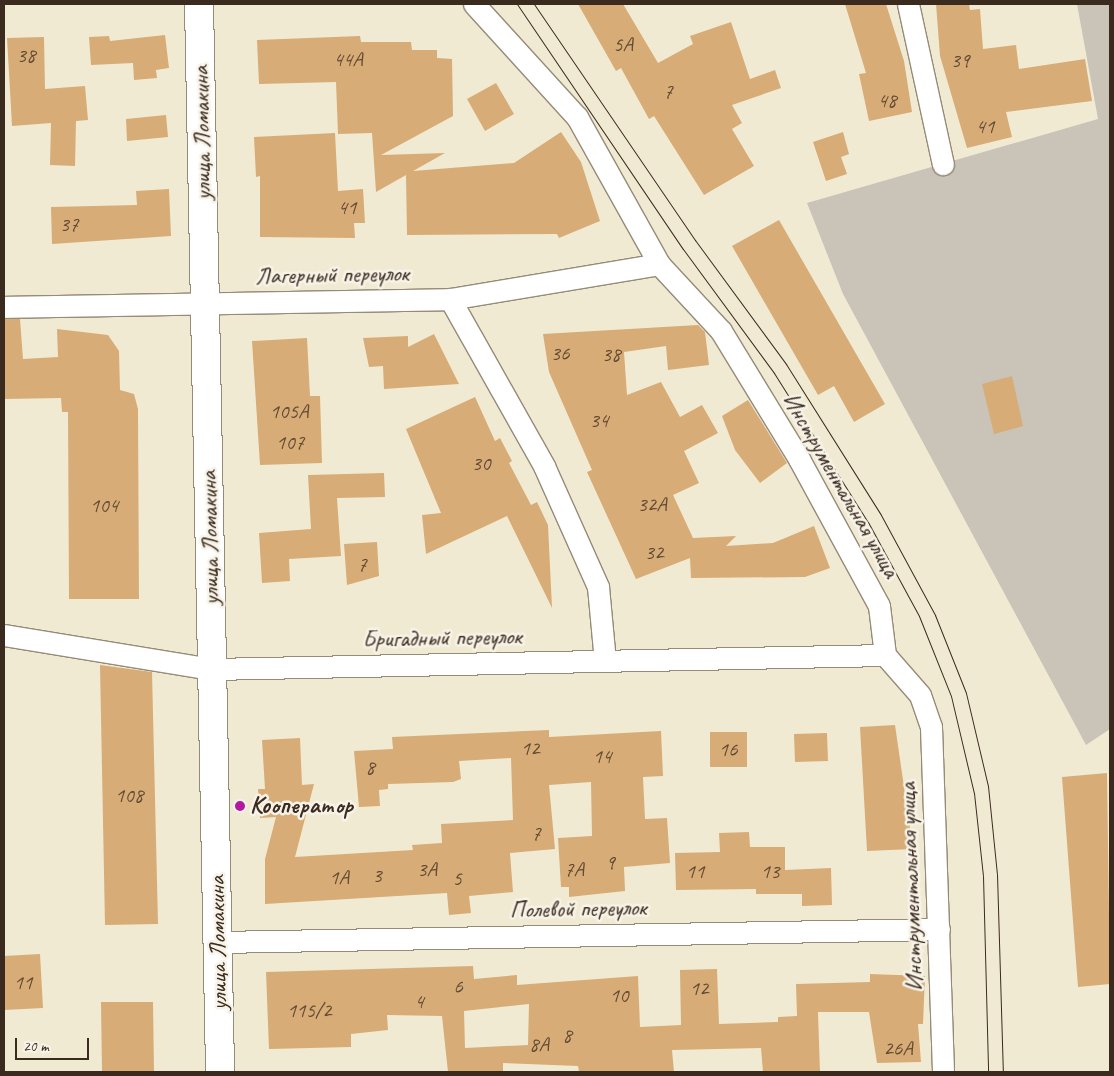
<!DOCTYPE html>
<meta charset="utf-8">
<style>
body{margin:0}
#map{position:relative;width:1114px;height:1076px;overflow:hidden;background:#f1ead3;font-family:Caveat,sans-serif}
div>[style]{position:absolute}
.industrial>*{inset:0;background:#c9c3b8}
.building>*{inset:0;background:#d7ac76}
.roads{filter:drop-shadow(1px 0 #968a78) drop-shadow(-1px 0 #968a78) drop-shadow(0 1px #968a78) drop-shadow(0 -1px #968a78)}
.minor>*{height:21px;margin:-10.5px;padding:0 10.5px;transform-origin:10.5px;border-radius:10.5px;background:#fff}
.secondary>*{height:28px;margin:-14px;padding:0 14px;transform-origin:14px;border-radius:14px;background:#fff}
.tram>*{height:1px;margin:-0.5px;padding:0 0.5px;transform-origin:0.5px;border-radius:0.5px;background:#3b2a1e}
.dots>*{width:14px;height:14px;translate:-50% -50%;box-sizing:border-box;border:2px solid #f7f3e8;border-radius:50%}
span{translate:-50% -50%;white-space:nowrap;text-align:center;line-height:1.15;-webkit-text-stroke:5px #f7f3e8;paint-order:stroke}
.number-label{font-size:21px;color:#624a34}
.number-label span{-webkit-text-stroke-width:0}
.street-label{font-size:24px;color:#3b2a1e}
.poi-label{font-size:24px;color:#3b2a1e;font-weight:700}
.left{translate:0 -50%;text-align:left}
.frame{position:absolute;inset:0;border:5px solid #3b2a1e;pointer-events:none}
.scale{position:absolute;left:15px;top:1038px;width:74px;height:22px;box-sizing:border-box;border:2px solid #3b2a1e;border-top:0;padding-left:6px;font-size:15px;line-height:18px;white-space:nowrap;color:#3b2a1e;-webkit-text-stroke:4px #f7f3e8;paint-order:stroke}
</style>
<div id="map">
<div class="industrial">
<i style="clip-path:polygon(1077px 4px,1110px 4px,1110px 729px,1086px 745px,843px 294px,807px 203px,1098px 119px)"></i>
</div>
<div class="building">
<i style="clip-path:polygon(578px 4px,623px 4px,658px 63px,693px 44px,690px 36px,731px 22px,750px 79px,775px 70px,781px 88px,732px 105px,742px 123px,732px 129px,754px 166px,704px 195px,654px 116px,649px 119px,621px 68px,616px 71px)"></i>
<i style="clip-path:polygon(845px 4px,886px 4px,904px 61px,912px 112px,869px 121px,859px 74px,866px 73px)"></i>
<i style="clip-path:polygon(936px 4px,969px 4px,970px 10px,980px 9px,983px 49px,1016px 45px,1019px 69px,1085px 59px,1092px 101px,1006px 112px,1012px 137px,967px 148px,940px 56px)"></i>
<i style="clip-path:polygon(165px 35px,169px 68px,156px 70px,157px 78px,134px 80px,133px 63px,91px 65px,89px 37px,109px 36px,110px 41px)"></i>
<i style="clip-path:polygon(360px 36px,361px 42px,411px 42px,412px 50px,437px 50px,437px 58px,452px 59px,453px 116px,381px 155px,445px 153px,413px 171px,514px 163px,561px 132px,581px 162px,600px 221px,559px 238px,557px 234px,407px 235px,406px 175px,376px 192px,372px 133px,338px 134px,336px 82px,259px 84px,257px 40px)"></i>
<i style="clip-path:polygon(44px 37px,45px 89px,85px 86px,88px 120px,76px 121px,75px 166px,50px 165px,51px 123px,12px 126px,7px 38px)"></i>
<i style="clip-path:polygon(496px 83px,514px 114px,485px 131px,467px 99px)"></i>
<i style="clip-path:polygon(166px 115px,168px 137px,127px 141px,126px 119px)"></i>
<i style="clip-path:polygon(843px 132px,849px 154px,841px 157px,847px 174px,826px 181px,813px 142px)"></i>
<i style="clip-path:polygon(335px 133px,338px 191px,363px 189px,365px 223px,354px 223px,355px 238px,260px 237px,260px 176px,256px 177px,254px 137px)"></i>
<i style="clip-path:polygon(169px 189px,171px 236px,52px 244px,51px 207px,137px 205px,136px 191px)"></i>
<i style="clip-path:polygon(779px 220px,885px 404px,854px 422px,834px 386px,818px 395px,732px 246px)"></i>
<i style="clip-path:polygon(4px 319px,20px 319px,23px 359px,58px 357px,57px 329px,108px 335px,119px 351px,120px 390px,134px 394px,138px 409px,139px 599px,69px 599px,68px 412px,62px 412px,61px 398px,4px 399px)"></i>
<i style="clip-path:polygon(698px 325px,705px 332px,709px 365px,668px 370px,666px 346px,624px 352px,627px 395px,661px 382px,680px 417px,702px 405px,718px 433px,684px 451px,699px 483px,673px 495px,693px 538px,736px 536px,726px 546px,773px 543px,814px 526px,830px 568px,805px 577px,691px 578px,690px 558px,636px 579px,587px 472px,592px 470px,549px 372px,543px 334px)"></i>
<i style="clip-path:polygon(434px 334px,459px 384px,384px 389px,383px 366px,369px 367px,363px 338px,408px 336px,408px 347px)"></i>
<i style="clip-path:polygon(307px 338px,310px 396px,320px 396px,322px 463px,260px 465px,252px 341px)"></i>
<i style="clip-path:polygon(1012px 376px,1023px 426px,994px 434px,982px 384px)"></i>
<i style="clip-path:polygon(475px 397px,495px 441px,500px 438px,512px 461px,509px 463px,531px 505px,537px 502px,548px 525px,552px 608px,507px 516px,426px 554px,422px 515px,441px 513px,406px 429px)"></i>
<i style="clip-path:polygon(748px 400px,787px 463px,760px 483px,735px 450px,722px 416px)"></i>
<i style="clip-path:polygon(384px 473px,385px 497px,337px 498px,341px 556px,289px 559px,290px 581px,262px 583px,259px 533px,311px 529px,308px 475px)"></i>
<i style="clip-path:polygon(377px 542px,379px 576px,347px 585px,344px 544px)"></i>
<i style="clip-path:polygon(100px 665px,152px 672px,158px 924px,105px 925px)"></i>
<i style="clip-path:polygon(895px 725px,913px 849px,867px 851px,860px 727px)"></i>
<i style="clip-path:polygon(549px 730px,549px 737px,661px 731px,663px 776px,643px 777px,645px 819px,667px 818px,670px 863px,624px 867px,625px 891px,569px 897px,569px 887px,561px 887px,558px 838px,592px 836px,591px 782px,549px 785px,555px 849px,510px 853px,513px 892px,469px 896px,471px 913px,449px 915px,447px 893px,265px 904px,265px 859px,276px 817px,260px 818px,258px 789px,265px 789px,262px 740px,300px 738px,302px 785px,314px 784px,295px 857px,413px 850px,412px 845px,442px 843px,441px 824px,513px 820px,511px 758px,459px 761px,461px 779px,453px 782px,388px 784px,388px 789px,379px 790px,380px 806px,359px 807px,354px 751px,393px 749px,392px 737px)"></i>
<i style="clip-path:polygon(710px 732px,747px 732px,747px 767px,710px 767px)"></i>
<i style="clip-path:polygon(827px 733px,828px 761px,795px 762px,794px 734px)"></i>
<i style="clip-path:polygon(1107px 773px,1110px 984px,1078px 987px,1062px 777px)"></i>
<i style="clip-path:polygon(749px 832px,750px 847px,785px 847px,785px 870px,831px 868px,832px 905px,802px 906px,802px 894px,756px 894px,756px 889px,676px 890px,675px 853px,720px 852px,719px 833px)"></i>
<i style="clip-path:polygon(40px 954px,43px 1008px,4px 1010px,4px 956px)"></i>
<i style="clip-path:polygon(evenodd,473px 966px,474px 979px,517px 975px,517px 985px,638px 976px,640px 1027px,681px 1025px,680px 970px,717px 969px,719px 1024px,778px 1022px,778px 1017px,797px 1016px,796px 984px,870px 982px,870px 974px,925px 976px,923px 1024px,918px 1024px,921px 1062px,877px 1063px,869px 1012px,818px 1012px,820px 1072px,763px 1072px,761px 1048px,672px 1050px,674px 1072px,579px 1072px,578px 1066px,503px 1063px,503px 1072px,448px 1072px,442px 1016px,387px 1015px,388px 1030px,351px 1034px,351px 1047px,269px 1049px,266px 972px,473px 966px,529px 1004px,528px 1045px,465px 1048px,464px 1011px,529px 1004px)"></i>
<i style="clip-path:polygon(101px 1002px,153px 1002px,154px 1072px,102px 1072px)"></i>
</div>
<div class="roads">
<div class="minor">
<i style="left:474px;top:4px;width:153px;rotate:47.7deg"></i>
<i style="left:577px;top:117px;width:168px;rotate:60.8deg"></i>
<i style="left:659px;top:264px;width:91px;rotate:47.2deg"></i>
<i style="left:721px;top:331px;width:150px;rotate:58.6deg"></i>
<i style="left:799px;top:459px;width:167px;rotate:61.4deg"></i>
<i style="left:879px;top:606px;width:49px;rotate:83deg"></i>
<i style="left:885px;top:655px;width:53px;rotate:48.8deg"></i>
<i style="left:920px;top:695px;width:34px;rotate:71deg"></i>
<i style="left:931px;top:727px;width:345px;rotate:88deg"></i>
<i style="left:908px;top:4px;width:164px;rotate:77.7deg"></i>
<i style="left:450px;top:299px;width:192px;rotate:60.6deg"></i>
<i style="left:544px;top:466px;width:133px;rotate:65.9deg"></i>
<i style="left:598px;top:587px;width:74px;rotate:84.6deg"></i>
<i style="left:4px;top:307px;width:446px;rotate:-1deg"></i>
<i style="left:450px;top:299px;width:212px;rotate:-9.5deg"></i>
<i style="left:4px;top:635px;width:211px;rotate:9.3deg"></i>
<i style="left:212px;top:669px;width:673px;rotate:-1.19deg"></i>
<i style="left:218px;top:942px;width:721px;rotate:-1.03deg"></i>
</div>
<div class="secondary">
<i style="left:199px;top:4px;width:1068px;rotate:88.87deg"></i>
</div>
</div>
<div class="tram">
<i style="left:517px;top:4px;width:296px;rotate:55.9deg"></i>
<i style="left:683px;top:249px;width:154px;rotate:53.7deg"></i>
<i style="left:774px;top:373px;width:176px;rotate:57.8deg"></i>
<i style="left:868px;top:522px;width:107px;rotate:61.5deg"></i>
<i style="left:919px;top:616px;width:86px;rotate:68.2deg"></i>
<i style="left:951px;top:696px;width:100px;rotate:76.7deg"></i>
<i style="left:974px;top:793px;width:83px;rotate:83.8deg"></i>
<i style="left:983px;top:876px;width:196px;rotate:88.5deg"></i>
<i style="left:534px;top:4px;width:286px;rotate:55.7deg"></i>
<i style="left:695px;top:240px;width:154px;rotate:53.7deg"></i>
<i style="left:786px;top:364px;width:178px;rotate:57.8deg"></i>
<i style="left:881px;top:515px;width:114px;rotate:61.6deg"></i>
<i style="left:935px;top:615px;width:84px;rotate:68.3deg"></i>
<i style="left:966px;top:693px;width:96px;rotate:76.7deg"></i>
<i style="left:988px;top:786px;width:88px;rotate:84.2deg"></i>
<i style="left:997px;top:874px;width:198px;rotate:88.3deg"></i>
</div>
<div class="dots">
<i style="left:240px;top:806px;background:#b5179e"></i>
</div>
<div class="number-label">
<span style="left:623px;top:44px">5А</span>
<span style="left:26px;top:55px">38</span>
<span style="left:348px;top:59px">44А</span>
<span style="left:960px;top:60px">39</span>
<span style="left:668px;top:91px">7</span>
<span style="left:887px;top:100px">48</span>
<span style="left:985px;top:126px">41</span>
<span style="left:347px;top:207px">41</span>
<span style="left:69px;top:224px">37</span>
<span style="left:560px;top:353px">36</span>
<span style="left:611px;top:354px">38</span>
<span style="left:289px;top:411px">105А</span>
<span style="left:599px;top:420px">34</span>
<span style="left:290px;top:442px">107</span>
<span style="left:481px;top:463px">30</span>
<span style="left:652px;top:504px">32А</span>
<span style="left:104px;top:505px">104</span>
<span style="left:654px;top:552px">32</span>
<span style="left:362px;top:564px">7</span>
<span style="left:530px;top:748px">12</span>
<span style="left:728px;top:749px">16</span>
<span style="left:602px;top:756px">14</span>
<span style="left:370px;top:767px">8</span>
<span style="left:129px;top:795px">108</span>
<span style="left:536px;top:833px">7</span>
<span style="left:610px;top:862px">9</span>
<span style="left:427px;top:869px">3А</span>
<span style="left:574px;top:869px">7А</span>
<span style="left:695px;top:871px">11</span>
<span style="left:770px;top:871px">13</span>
<span style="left:377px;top:875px">3</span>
<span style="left:339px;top:877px">1А</span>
<span style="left:457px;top:878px">5</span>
<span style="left:23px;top:982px">11</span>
<span style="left:458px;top:986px">6</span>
<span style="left:699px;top:988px">12</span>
<span style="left:619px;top:995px">10</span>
<span style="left:419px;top:1001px">4</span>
<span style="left:309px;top:1010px">115/2</span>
<span style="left:567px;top:1035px">8</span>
<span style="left:539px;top:1044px">8А</span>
<span style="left:898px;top:1048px">26А</span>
</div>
<div class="street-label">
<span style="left:202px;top:133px;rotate:-91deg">улица Ломакина</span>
<span style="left:332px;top:275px;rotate:-1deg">Лагерный переулок</span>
<span style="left:841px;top:485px;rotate:60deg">Инструментальная улица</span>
<span style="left:210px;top:538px;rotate:-91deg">улица Ломакина</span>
<span style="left:442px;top:638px;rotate:-1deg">Бригадный переулок</span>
<span style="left:911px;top:887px;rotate:-92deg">Инструментальная улица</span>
<span style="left:578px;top:909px;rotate:-1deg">Полевой переулок</span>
<span style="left:218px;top:943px;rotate:-91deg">улица Ломакина</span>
</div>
<div class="poi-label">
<span class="left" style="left:250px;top:806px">Кооператор</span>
</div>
<div class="frame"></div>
<div class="scale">20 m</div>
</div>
